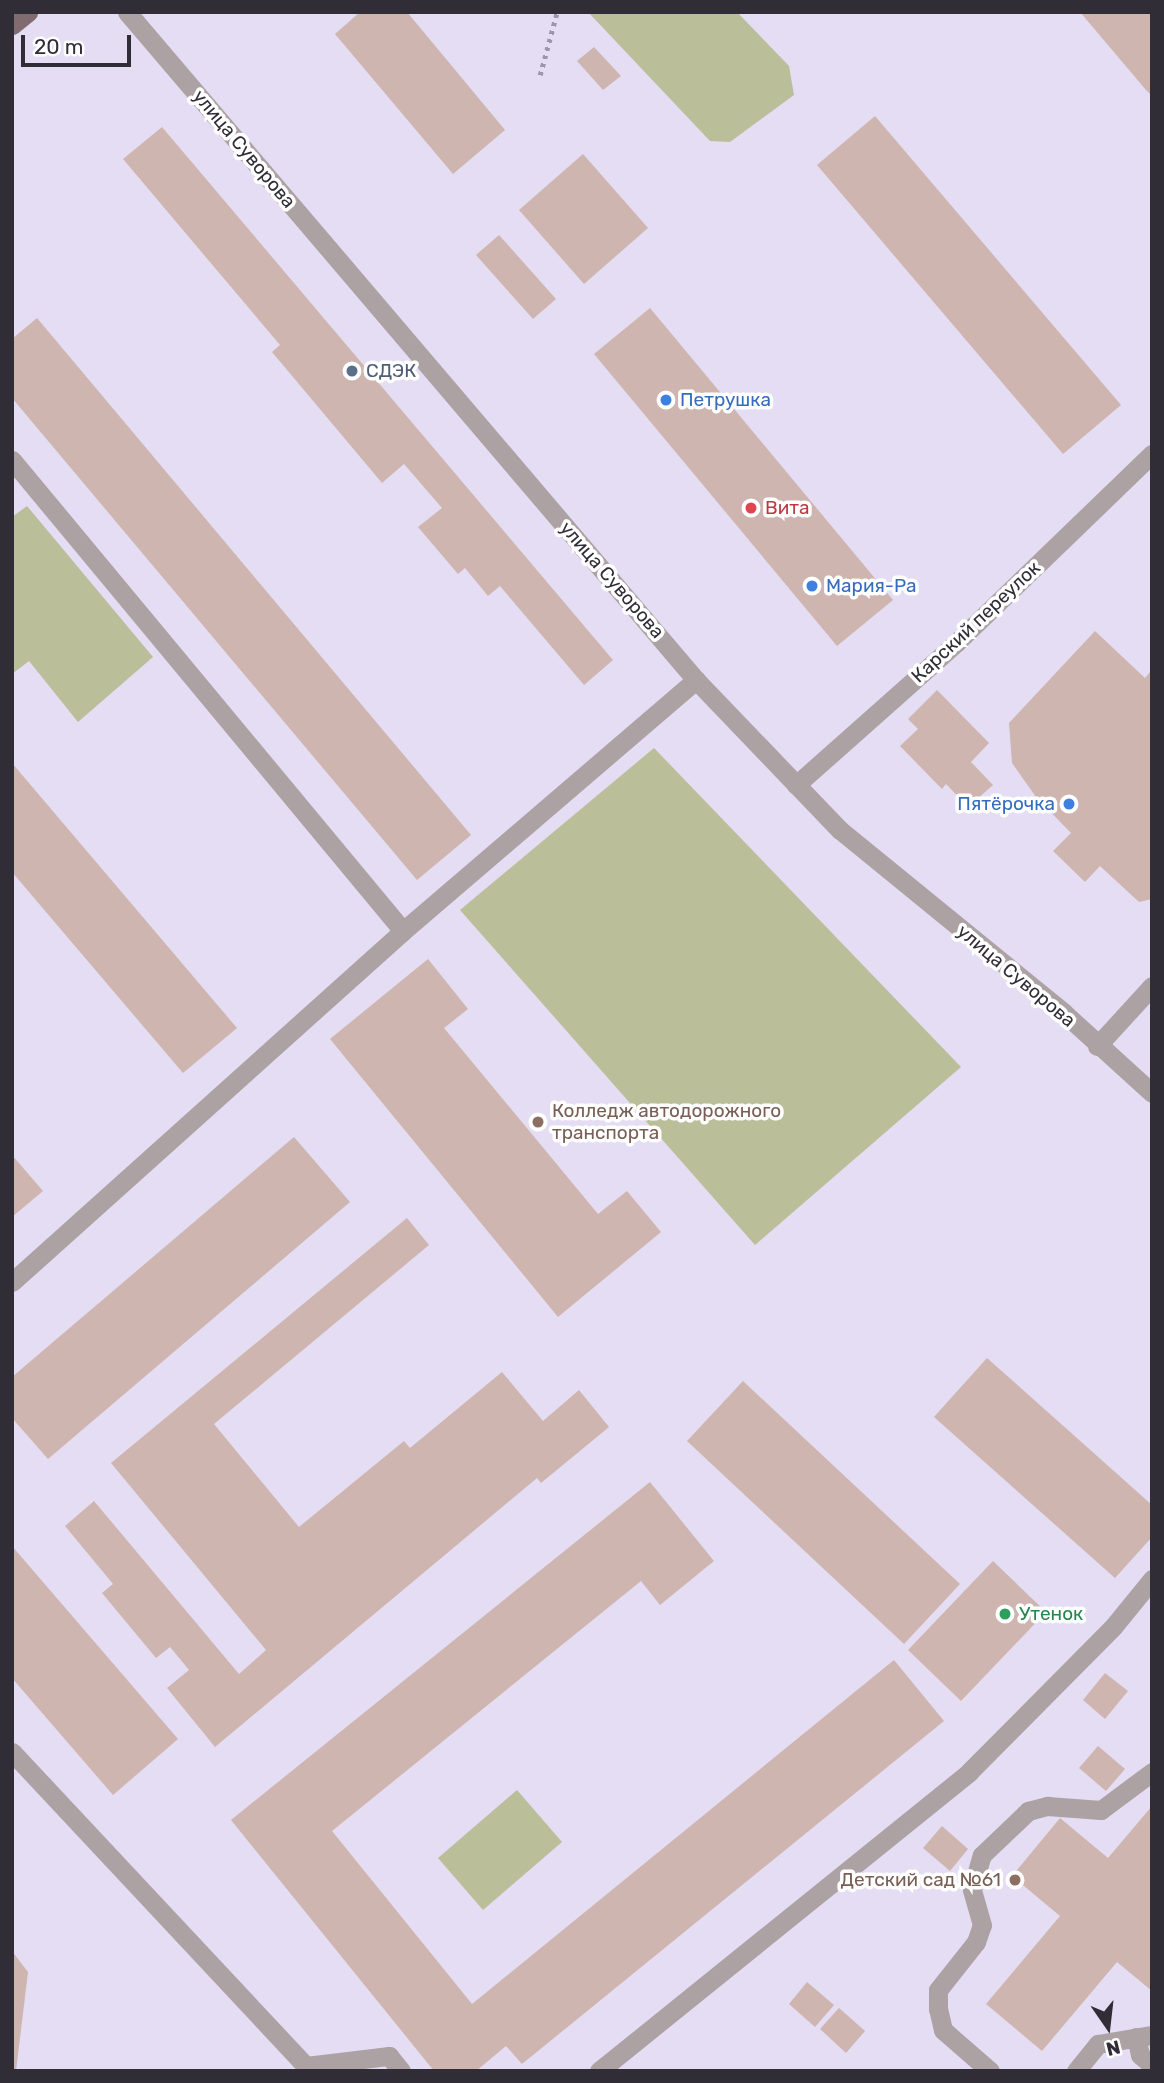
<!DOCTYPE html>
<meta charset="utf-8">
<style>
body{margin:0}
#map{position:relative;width:1164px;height:2083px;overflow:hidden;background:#e4ddf3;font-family:Rubik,sans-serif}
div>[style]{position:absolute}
.green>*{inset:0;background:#babe99}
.building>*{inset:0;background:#ceb5af}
.path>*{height:4.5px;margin-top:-2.25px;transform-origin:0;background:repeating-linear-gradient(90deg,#9c97a8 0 3.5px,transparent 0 8.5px)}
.service>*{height:19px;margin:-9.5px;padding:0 9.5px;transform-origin:9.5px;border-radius:9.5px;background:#aca1a3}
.minor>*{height:19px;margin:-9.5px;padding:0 9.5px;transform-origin:9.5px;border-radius:9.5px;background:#aca1a3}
.tertiary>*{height:19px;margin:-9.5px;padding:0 9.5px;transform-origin:9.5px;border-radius:9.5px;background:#aca1a3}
.primary>*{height:19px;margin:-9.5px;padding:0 9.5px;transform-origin:9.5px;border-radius:9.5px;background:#7f6b70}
.dots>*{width:19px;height:19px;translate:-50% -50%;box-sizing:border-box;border:4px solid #fff;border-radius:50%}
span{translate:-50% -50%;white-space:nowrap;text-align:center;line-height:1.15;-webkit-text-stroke:7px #fff;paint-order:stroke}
.street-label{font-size:19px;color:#302d36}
.service-label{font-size:19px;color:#4e5e75}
.left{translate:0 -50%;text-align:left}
.shop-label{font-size:19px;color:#366cbe}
.right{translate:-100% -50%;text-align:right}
.health-label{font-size:19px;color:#be3a42}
.education-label{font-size:19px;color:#785e54}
.leisure-label{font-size:19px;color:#27864d}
.frame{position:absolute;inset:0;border:14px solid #302d36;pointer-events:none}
.north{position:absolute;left:1073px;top:1992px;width:70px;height:70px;-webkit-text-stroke:5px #fff;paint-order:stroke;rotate:166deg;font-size:19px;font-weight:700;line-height:28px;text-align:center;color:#302d36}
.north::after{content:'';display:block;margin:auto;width:24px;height:32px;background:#302d36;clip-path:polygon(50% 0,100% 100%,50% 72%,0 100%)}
.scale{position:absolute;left:21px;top:35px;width:110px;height:32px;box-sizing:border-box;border:4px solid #302d36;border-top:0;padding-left:9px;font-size:21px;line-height:24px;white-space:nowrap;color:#302d36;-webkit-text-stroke:5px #fff;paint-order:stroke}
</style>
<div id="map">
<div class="green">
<i style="clip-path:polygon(588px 12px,737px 12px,789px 66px,794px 95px,730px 142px,710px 141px)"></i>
<i style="clip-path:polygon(27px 506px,153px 657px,78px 722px,29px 661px,12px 674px,12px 517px)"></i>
<i style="clip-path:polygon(654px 748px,961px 1067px,755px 1245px,460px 910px)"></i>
<i style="clip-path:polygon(517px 1790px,562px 1842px,483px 1910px,438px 1858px)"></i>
</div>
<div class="building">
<i style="clip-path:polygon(360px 12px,407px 12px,505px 130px,453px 174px,335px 34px)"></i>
<i style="clip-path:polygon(1080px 12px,1152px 12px,1152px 96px,1146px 90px)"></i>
<i style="clip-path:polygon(594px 47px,621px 76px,603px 90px,577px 61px)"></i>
<i style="clip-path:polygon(875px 116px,1121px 405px,1063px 454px,817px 165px)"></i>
<i style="clip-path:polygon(162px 127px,613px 660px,584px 685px,500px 586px,488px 596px,465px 568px,458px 574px,418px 527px,442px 508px,404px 464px,382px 483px,272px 352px,280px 345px,123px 159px)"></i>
<i style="clip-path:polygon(583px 154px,648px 228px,584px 284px,519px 210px)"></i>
<i style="clip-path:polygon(499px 235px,556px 299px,533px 319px,476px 255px)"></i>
<i style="clip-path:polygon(650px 308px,893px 600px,837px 646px,594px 354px)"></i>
<i style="clip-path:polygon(37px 318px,471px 835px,417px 880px,12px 398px,12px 339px)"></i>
<i style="clip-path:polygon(1095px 631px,1145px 678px,1152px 670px,1152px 899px,1139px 902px,1100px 866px,1085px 882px,1053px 851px,1071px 833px,1036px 797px,1012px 763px,1009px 723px)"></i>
<i style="clip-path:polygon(937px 690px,989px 743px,971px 762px,993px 785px,968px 807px,946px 784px,942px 789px,900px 746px,918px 729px,908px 719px)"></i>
<i style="clip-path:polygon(12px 763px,237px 1028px,183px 1073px,12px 872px)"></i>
<i style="clip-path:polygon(428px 959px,468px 1009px,444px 1028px,598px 1214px,627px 1191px,661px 1232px,558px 1317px,330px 1039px)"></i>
<i style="clip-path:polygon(294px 1137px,350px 1202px,48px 1459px,12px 1418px,12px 1377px)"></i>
<i style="clip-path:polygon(12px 1155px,43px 1191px,12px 1217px)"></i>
<i style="clip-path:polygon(407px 1218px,429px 1245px,214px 1424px,299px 1527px,404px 1441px,410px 1448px,502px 1372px,543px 1421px,579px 1390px,609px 1427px,541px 1483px,537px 1478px,215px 1747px,167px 1688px,189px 1670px,170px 1647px,156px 1658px,102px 1593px,113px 1584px,65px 1526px,94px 1501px,239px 1674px,266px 1650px,111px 1463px)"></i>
<i style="clip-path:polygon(987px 1358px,1152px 1505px,1152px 1537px,1115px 1578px,934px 1417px)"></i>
<i style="clip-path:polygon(743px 1381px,960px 1584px,904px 1644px,687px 1441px)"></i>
<i style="clip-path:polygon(650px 1482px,714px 1561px,660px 1605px,641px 1581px,332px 1831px,472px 2004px,894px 1660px,944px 1721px,522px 2064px,506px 2046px,476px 2071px,434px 2071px,231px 1820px)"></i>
<i style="clip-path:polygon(12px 1546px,178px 1739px,113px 1795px,12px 1678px)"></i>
<i style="clip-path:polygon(993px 1561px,1046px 1612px,961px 1701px,908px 1650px)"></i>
<i style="clip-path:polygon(1105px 1673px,1128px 1691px,1105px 1719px,1083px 1700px)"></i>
<i style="clip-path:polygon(1098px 1746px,1125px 1769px,1106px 1791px,1079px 1768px)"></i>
<i style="clip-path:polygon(1152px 1806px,1152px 1991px,1117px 1962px,1042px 2051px,986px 2004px,1060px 1916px,1012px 1876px,1060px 1818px,1108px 1858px)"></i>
<i style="clip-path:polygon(942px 1826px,968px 1849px,950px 1871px,923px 1848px)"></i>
<i style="clip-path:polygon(12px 1951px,28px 1972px,16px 2071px,12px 2071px)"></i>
<i style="clip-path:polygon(807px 1982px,834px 2005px,815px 2027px,789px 2004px)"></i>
<i style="clip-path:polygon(839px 2008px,865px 2031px,846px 2053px,820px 2029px)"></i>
</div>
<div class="path">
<i style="left:540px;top:75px;width:65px;rotate:-74.9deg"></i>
</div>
<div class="service">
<i style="left:12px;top:460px;width:612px;rotate:50.3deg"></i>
<i style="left:12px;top:1282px;width:525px;rotate:-41.91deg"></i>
<i style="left:403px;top:931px;width:386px;rotate:-40.6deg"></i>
<i style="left:12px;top:1752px;width:430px;rotate:46.9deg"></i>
<i style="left:306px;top:2066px;width:84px;rotate:-6.9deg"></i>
<i style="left:389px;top:2056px;width:19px;rotate:51deg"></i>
<i style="left:1136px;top:2037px;width:18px;rotate:77deg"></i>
<i style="left:1140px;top:2055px;width:16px;rotate:40deg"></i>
<i style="left:599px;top:2071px;width:476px;rotate:-38.9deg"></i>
<i style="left:969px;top:1772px;width:204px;rotate:-45.2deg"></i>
<i style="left:1113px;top:1627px;width:62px;rotate:-50.9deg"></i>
<i style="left:990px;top:2071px;width:62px;rotate:-138.9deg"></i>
<i style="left:943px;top:2030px;width:22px;rotate:-103deg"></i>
<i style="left:938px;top:2009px;width:19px;rotate:-90deg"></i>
<i style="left:938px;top:1990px;width:61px;rotate:-51.6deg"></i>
<i style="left:976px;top:1942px;width:18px;rotate:-71deg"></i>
<i style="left:982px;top:1925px;width:37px;rotate:-106deg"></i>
<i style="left:972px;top:1889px;width:35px;rotate:-74deg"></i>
<i style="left:982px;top:1855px;width:64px;rotate:-43.7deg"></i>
<i style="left:1028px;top:1811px;width:20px;rotate:-15deg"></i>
<i style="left:1047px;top:1806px;width:54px;rotate:4.2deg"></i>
<i style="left:1101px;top:1810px;width:64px;rotate:-36.7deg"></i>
<i style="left:1076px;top:2071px;width:35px;rotate:-51deg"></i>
<i style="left:1098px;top:2044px;width:55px;rotate:-9.5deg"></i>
</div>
<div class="minor">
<i style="left:796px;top:785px;width:215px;rotate:-41.6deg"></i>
<i style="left:957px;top:642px;width:271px;rotate:-44deg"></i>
<i style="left:1097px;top:1046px;width:81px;rotate:-47.5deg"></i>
</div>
<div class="tertiary">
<i style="left:127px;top:12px;width:877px;rotate:49.58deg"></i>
<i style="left:696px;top:680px;width:208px;rotate:46.2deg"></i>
<i style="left:840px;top:830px;width:289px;rotate:39.2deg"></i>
<i style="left:1064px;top:1013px;width:119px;rotate:42.3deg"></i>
</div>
<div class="primary">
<i style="left:12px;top:25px;width:21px;rotate:-39deg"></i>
</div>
<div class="dots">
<i style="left:352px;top:371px;background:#5c6f8a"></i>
<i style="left:666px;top:400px;background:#3f7fe0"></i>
<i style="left:751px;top:508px;background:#e0444e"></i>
<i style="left:812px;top:586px;background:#3f7fe0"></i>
<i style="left:1069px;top:804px;background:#3f7fe0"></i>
<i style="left:538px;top:1122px;background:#8d6e63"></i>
<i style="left:1005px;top:1614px;background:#2e9e5b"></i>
<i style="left:1015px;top:1880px;background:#8d6e63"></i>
</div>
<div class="street-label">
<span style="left:244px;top:149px;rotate:50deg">улица Суворова</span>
<span style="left:612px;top:580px;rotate:49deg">улица Суворова</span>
<span style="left:976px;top:622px;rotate:-43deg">Карский переулок</span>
<span style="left:1016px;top:976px;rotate:40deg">улица Суворова</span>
</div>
<div class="service-label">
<span class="left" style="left:366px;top:371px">СДЭК</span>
</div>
<div class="shop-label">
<span class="left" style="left:680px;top:400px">Петрушка</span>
<span class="left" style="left:826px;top:586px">Мария-Ра</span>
<span class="right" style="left:1055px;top:804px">Пятёрочка</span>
</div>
<div class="health-label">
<span class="left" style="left:765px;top:508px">Вита</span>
</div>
<div class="education-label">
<span class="left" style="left:552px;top:1122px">Колледж автодорожного<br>транспорта</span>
<span class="right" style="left:1001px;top:1880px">Детский сад №61</span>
</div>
<div class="leisure-label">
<span class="left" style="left:1019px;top:1614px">Утенок</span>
</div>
<div class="frame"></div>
<div class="north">N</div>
<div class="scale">20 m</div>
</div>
